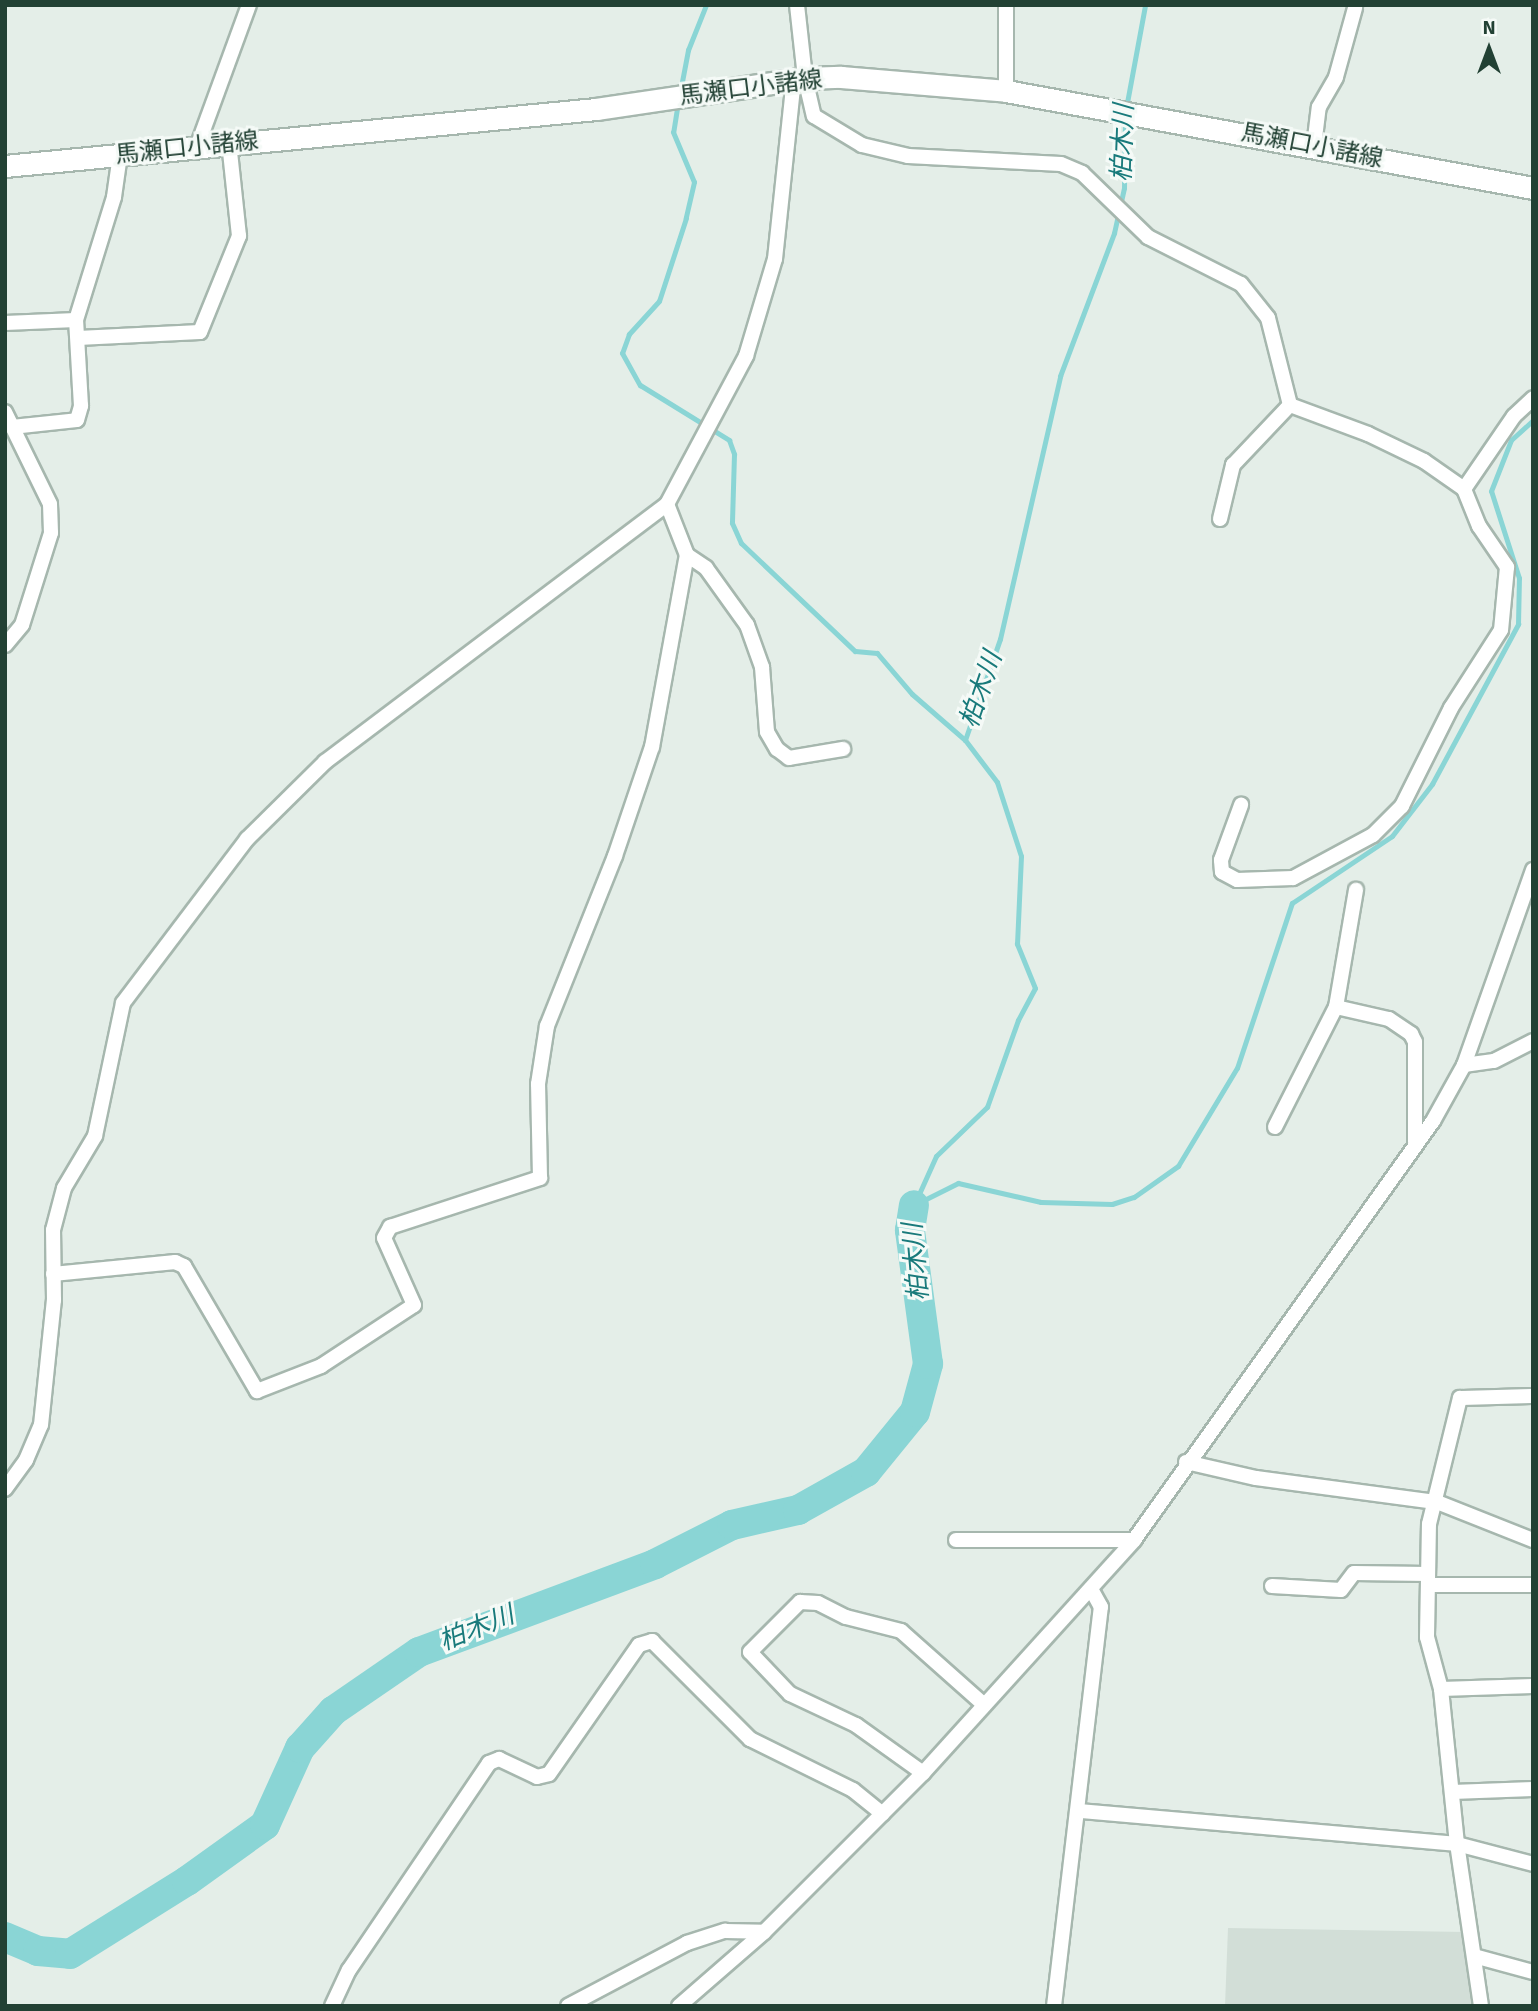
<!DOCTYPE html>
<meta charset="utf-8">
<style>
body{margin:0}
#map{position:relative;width:1538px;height:2011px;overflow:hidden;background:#e4eee8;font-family:Signika,"Noto Sans JP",sans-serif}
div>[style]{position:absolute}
.built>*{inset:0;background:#d2ded7}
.stream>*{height:5px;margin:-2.5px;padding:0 2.5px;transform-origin:2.5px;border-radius:2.5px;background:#8ad5d5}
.river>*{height:30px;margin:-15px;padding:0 15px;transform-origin:15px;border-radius:15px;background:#8ad5d5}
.roads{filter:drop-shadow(2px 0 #a6b7ae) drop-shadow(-2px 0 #a6b7ae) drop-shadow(0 2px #a6b7ae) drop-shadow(0 -2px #a6b7ae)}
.minor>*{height:14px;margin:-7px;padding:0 7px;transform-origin:7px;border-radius:7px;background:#fff}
.secondary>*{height:21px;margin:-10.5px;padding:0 10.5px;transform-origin:10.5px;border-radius:10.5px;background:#fff}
span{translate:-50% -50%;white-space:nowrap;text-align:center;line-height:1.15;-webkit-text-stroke:6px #f5faf7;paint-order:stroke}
.street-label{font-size:24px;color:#224134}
.water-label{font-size:26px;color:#197a7b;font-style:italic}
.frame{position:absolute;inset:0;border:7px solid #224134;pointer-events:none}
.north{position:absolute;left:1454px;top:14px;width:70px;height:70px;-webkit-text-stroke:5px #f5faf7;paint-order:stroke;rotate:0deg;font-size:19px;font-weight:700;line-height:28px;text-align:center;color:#224134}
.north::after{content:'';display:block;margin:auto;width:24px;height:32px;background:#224134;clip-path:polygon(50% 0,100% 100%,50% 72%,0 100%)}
</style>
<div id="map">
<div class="built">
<i style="clip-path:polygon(1228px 1928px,1465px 1932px,1474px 2006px,1225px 2006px)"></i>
</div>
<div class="stream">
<i style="left:680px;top:92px;width:43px;rotate:-79.2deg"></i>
<i style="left:688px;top:50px;width:48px;rotate:-68.2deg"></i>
<i style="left:678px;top:102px;width:30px;rotate:99deg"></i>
<i style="left:673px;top:132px;width:54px;rotate:67.2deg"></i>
<i style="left:694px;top:182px;width:37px;rotate:103deg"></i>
<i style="left:686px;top:218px;width:87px;rotate:108deg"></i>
<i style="left:659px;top:301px;width:45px;rotate:132.3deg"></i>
<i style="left:629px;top:334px;width:20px;rotate:110deg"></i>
<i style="left:622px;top:353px;width:37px;rotate:61deg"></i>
<i style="left:640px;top:385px;width:105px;rotate:31.7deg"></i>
<i style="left:729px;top:440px;width:15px;rotate:70deg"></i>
<i style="left:734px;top:454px;width:69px;rotate:91.7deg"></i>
<i style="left:732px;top:523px;width:22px;rotate:66deg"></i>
<i style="left:741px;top:543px;width:157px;rotate:43.5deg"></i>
<i style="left:855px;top:651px;width:22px;rotate:5deg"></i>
<i style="left:877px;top:653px;width:54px;rotate:49.5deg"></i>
<i style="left:912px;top:694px;width:70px;rotate:41deg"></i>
<i style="left:1126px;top:108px;width:105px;rotate:-79.5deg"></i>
<i style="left:916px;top:1204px;width:47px;rotate:-26.6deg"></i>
<i style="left:958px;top:1183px;width:85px;rotate:12.9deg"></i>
<i style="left:1041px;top:1202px;width:71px;rotate:1.6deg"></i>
<i style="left:1112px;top:1204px;width:23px;rotate:-18deg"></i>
<i style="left:1134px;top:1197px;width:54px;rotate:-35.2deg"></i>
<i style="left:1178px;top:1166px;width:114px;rotate:-59deg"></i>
<i style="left:1237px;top:1068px;width:174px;rotate:-71.6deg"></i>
<i style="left:1292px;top:903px;width:120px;rotate:-33.8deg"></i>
<i style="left:1392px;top:836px;width:66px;rotate:-52.4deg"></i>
<i style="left:1432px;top:784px;width:182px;rotate:-61.7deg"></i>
<i style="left:1518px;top:624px;width:46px;rotate:-88.8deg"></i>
<i style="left:1519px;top:578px;width:91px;rotate:-107.8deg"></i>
<i style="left:1491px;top:491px;width:55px;rotate:-68.6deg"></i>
<i style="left:1511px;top:440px;width:30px;rotate:-42deg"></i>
<i style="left:914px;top:1205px;width:54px;rotate:-65.8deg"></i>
<i style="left:936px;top:1156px;width:71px;rotate:-43.9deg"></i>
<i style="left:987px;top:1107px;width:92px;rotate:-70.4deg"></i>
<i style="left:1018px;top:1020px;width:36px;rotate:-62deg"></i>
<i style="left:1035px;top:988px;width:48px;rotate:-112.2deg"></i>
<i style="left:1017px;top:944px;width:88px;rotate:-87.4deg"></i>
<i style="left:1021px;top:856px;width:78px;rotate:-108deg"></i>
<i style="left:997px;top:782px;width:53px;rotate:-127.3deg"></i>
<i style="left:965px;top:740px;width:107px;rotate:-70.9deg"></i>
<i style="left:1000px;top:639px;width:270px;rotate:-77.1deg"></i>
<i style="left:1060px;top:376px;width:153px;rotate:-69.3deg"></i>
<i style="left:1114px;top:233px;width:46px;rotate:-77.5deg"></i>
<i style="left:1124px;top:188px;width:70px;rotate:-89.2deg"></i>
</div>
<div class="river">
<i style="left:5px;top:1937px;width:36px;rotate:23deg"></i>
<i style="left:38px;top:1951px;width:32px;rotate:5deg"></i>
<i style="left:70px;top:1954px;width:138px;rotate:-32deg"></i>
<i style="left:187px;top:1881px;width:96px;rotate:-35.7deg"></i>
<i style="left:265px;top:1825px;width:85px;rotate:-65.6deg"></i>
<i style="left:300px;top:1748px;width:50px;rotate:-48.3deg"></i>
<i style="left:333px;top:1711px;width:104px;rotate:-34.5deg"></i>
<i style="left:419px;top:1652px;width:252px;rotate:-20.4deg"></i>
<i style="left:655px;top:1564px;width:86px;rotate:-26.9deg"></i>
<i style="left:732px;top:1525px;width:68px;rotate:-12.8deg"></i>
<i style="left:798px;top:1510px;width:78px;rotate:-29.2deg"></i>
<i style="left:866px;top:1472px;width:77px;rotate:-50.8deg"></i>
<i style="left:915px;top:1412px;width:50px;rotate:-74.8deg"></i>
<i style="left:928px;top:1364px;width:135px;rotate:-97.7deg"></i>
<i style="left:910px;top:1230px;width:25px;rotate:-81deg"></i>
</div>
<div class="roads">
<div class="minor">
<i style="left:797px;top:5px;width:73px;rotate:83.7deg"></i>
<i style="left:805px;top:78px;width:39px;rotate:77deg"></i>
<i style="left:814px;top:116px;width:56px;rotate:31.1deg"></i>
<i style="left:862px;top:145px;width:47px;rotate:13.4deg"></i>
<i style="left:908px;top:156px;width:153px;rotate:3deg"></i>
<i style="left:1061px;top:164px;width:23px;rotate:23deg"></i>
<i style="left:1082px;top:173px;width:92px;rotate:44.1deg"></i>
<i style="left:1148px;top:237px;width:104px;rotate:26.8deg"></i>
<i style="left:1241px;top:284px;width:43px;rotate:51.5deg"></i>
<i style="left:1268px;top:318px;width:90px;rotate:75.8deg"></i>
<i style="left:1290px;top:405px;width:83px;rotate:20.4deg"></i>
<i style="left:1368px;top:434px;width:62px;rotate:25.7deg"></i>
<i style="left:1424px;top:461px;width:49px;rotate:35deg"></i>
<i style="left:1464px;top:489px;width:40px;rotate:68deg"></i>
<i style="left:1479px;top:526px;width:50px;rotate:55.7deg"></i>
<i style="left:1507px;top:567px;width:63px;rotate:95.4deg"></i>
<i style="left:1501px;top:630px;width:93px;rotate:122.7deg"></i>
<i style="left:1451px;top:708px;width:110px;rotate:116.6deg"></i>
<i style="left:1402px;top:806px;width:41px;rotate:135deg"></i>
<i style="left:1373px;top:835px;width:91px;rotate:151.7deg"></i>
<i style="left:1293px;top:878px;width:56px;rotate:178deg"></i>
<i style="left:1237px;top:880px;width:17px;rotate:-152deg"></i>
<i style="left:1222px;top:872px;width:12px;rotate:-95deg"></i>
<i style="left:1221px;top:860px;width:59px;rotate:-70deg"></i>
<i style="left:1006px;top:5px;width:86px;rotate:90deg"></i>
<i style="left:1314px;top:146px;width:39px;rotate:-83deg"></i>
<i style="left:1319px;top:107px;width:34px;rotate:-60deg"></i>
<i style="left:1336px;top:77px;width:72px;rotate:-74.6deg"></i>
<i style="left:197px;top:147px;width:151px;rotate:-69.9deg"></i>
<i style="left:5px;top:323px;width:71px;rotate:-2.4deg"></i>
<i style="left:78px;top:338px;width:122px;rotate:-2.8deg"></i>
<i style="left:200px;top:332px;width:104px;rotate:-67.9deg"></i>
<i style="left:239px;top:236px;width:94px;rotate:-96.1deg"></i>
<i style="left:5px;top:412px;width:102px;rotate:63.9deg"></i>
<i style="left:50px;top:504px;width:29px;rotate:88deg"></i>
<i style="left:51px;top:533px;width:96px;rotate:107.5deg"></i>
<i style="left:22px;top:625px;width:26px;rotate:130deg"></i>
<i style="left:12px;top:427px;width:65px;rotate:-6.1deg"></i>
<i style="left:77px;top:420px;width:15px;rotate:-74deg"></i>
<i style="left:81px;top:406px;width:86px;rotate:-93.3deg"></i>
<i style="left:76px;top:320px;width:129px;rotate:-72.8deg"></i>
<i style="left:114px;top:197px;width:42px;rotate:-81.9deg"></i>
<i style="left:1464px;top:489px;width:88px;rotate:-55.6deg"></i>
<i style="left:1514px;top:416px;width:26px;rotate:-43deg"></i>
<i style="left:667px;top:504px;width:55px;rotate:68.6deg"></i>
<i style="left:687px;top:555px;width:23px;rotate:34deg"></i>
<i style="left:706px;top:568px;width:70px;rotate:54.3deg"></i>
<i style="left:747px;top:625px;width:45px;rotate:70.3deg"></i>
<i style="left:762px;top:667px;width:65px;rotate:85.6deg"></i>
<i style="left:767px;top:732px;width:20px;rotate:60deg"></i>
<i style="left:777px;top:749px;width:15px;rotate:37deg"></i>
<i style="left:789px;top:758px;width:55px;rotate:-9.5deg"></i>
<i style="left:1220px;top:519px;width:56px;rotate:-76.5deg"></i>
<i style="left:1233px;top:465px;width:83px;rotate:-46.5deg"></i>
<i style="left:1336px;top:1007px;width:54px;rotate:12.8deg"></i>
<i style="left:1389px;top:1019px;width:27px;rotate:34deg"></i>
<i style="left:1411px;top:1034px;width:9px;rotate:63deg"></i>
<i style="left:1415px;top:1042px;width:100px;rotate:90deg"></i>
<i style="left:1464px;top:1065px;width:30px;rotate:-8deg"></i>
<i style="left:1494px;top:1061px;width:44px;rotate:-27.1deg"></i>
<i style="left:1275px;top:1127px;width:135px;rotate:-63.1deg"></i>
<i style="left:1336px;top:1007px;width:119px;rotate:-80.3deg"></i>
<i style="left:53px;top:1274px;width:123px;rotate:-5.6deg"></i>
<i style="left:175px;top:1262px;width:10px;rotate:24deg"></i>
<i style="left:184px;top:1266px;width:145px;rotate:59.7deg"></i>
<i style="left:257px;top:1391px;width:69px;rotate:-21.3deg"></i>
<i style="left:321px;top:1366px;width:111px;rotate:-33.3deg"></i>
<i style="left:414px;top:1305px;width:73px;rotate:-114.1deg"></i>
<i style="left:384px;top:1238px;width:13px;rotate:-61deg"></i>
<i style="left:390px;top:1227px;width:158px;rotate:-18.1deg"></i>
<i style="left:540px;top:1178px;width:94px;rotate:-91.2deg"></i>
<i style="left:538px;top:1084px;width:59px;rotate:-81.2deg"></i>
<i style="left:547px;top:1026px;width:183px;rotate:-68.2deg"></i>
<i style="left:615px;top:856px;width:115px;rotate:-71.3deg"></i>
<i style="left:652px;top:747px;width:195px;rotate:-79.7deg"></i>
<i style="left:1186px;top:1462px;width:72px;rotate:12.9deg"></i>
<i style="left:1256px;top:1478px;width:183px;rotate:7.6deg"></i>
<i style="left:1437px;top:1502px;width:103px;rotate:21.6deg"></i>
<i style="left:5px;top:1489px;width:36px;rotate:-54deg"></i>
<i style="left:26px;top:1460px;width:38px;rotate:-67deg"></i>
<i style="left:41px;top:1425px;width:126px;rotate:-84.1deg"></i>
<i style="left:54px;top:1300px;width:70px;rotate:-90.8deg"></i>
<i style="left:53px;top:1230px;width:43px;rotate:-75.3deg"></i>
<i style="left:64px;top:1188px;width:61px;rotate:-59.2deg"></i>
<i style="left:95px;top:1136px;width:136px;rotate:-78.1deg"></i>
<i style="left:123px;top:1003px;width:206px;rotate:-52.9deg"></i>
<i style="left:247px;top:839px;width:110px;rotate:-44.6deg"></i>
<i style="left:325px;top:762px;width:428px;rotate:-37deg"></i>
<i style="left:667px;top:504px;width:168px;rotate:-61.9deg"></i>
<i style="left:746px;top:356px;width:101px;rotate:-73.4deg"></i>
<i style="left:775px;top:259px;width:181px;rotate:-84deg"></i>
<i style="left:956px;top:1540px;width:178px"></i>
<i style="left:1428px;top:1585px;width:105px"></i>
<i style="left:1272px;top:1586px;width:69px;rotate:3.3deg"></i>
<i style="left:1341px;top:1590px;width:21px;rotate:-53deg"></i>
<i style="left:1354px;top:1573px;width:74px;rotate:0.8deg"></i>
<i style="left:1441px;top:1689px;width:92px;rotate:-1.9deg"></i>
<i style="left:923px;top:1773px;width:82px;rotate:-144.4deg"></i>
<i style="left:856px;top:1725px;width:73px;rotate:-154.8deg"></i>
<i style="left:790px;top:1694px;width:58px;rotate:-133.6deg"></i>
<i style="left:750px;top:1652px;width:71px;rotate:-45deg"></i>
<i style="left:800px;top:1602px;width:18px;rotate:3deg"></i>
<i style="left:818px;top:1603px;width:31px;rotate:27deg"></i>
<i style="left:846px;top:1617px;width:57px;rotate:14.3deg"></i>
<i style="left:901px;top:1631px;width:108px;rotate:41.6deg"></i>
<i style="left:1452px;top:1792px;width:81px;rotate:-2.1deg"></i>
<i style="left:1080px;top:1811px;width:378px;rotate:5deg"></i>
<i style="left:1457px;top:1844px;width:79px;rotate:14.7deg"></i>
<i style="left:1474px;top:1956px;width:61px;rotate:15.2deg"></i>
<i style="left:332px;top:2006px;width:40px;rotate:-65deg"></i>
<i style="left:349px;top:1970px;width:250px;rotate:-55.9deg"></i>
<i style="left:489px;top:1763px;width:11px;rotate:-22deg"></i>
<i style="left:499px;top:1759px;width:42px;rotate:25.3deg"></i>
<i style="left:537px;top:1777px;width:12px;rotate:-14deg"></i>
<i style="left:549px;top:1774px;width:157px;rotate:-55.1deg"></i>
<i style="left:639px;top:1645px;width:14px;rotate:-17deg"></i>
<i style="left:652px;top:1641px;width:139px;rotate:45deg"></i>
<i style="left:750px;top:1739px;width:115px;rotate:26.3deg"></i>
<i style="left:853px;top:1790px;width:38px;rotate:39deg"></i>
<i style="left:568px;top:2006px;width:135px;rotate:-27.9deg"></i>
<i style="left:687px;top:1943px;width:40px;rotate:-18deg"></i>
<i style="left:725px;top:1931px;width:39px;rotate:1deg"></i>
<i style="left:679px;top:2006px;width:113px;rotate:-41deg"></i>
<i style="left:764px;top:1932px;width:225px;rotate:-45deg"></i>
<i style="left:923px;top:1773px;width:314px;rotate:-47.8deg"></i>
<i style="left:1134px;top:1540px;width:515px;rotate:-54.49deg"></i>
<i style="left:1433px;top:1121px;width:64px;rotate:-61deg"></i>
<i style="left:1464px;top:1065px;width:207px;rotate:-70.5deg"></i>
<i style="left:1054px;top:2006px;width:402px;rotate:-83.3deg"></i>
<i style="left:1101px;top:1607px;width:21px;rotate:-119deg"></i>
<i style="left:1481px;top:2006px;width:164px;rotate:-98.4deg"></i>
<i style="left:1457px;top:1844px;width:156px;rotate:-95.9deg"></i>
<i style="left:1441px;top:1689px;width:54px;rotate:-105.1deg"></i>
<i style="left:1427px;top:1637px;width:113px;rotate:-89deg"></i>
<i style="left:1429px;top:1524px;width:130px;rotate:-76.2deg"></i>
<i style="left:1460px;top:1398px;width:73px;rotate:-1.6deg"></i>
</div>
<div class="secondary">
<i style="left:5px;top:166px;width:594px;rotate:-5.51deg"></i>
<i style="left:596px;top:109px;width:211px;rotate:-8.4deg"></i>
<i style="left:805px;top:78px;width:36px;rotate:-2deg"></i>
<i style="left:841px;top:77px;width:166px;rotate:4.8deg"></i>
<i style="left:1006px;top:91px;width:536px;rotate:10.43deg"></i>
</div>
</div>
<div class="street-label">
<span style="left:751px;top:88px;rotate:-7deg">馬瀬口小諸線</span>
<span style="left:1312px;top:146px;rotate:11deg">馬瀬口小諸線</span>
<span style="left:187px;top:148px;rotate:-6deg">馬瀬口小諸線</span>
</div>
<div class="water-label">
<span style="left:1124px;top:143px;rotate:-88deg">柏木川</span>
<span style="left:982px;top:690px;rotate:-71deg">柏木川</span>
<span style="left:917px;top:1262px;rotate:-95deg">柏木川</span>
<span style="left:477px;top:1629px;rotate:-22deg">柏木川</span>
</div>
<div class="frame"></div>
<div class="north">N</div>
</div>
